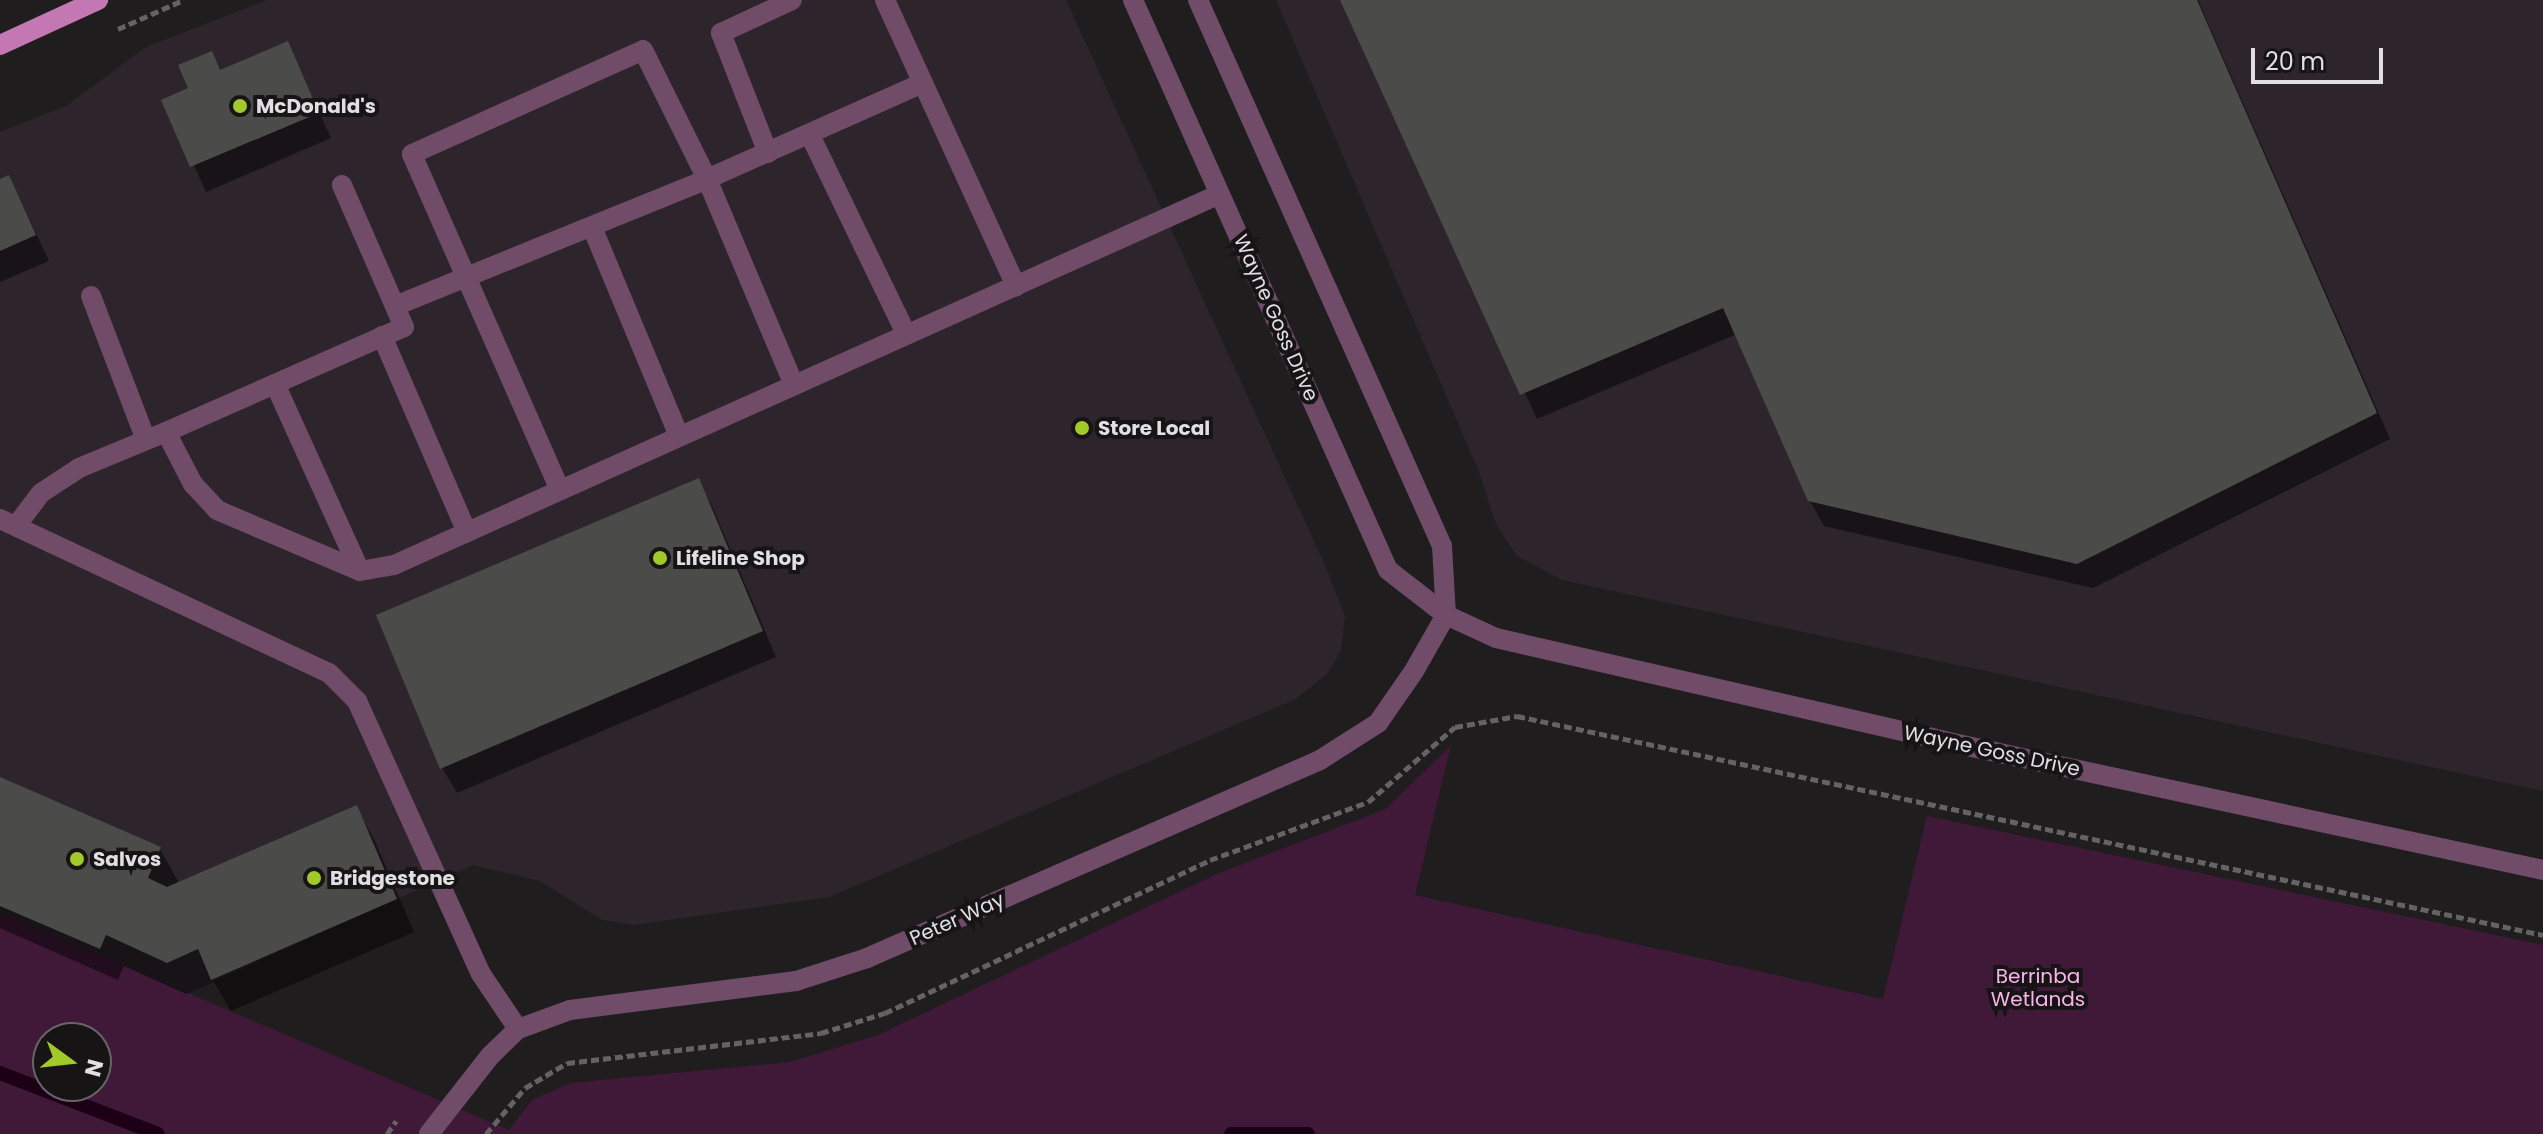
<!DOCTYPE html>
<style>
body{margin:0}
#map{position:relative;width:2543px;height:1134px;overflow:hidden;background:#201d1f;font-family:Poppins,sans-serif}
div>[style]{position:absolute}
.built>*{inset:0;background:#2d252b}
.green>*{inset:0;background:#401939}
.shadow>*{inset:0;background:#0007}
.stream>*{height:14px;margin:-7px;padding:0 7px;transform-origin:7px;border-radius:7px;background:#1b0016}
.building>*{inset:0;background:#4b4c49}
.path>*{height:5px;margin-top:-2.5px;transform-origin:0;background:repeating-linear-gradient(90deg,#656264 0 8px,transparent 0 12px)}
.service>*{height:20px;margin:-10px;padding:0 10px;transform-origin:10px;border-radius:10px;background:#704c68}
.minor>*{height:20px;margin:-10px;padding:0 10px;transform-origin:10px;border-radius:10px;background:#704c68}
.primary>*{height:20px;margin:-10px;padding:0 10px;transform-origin:10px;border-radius:10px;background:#c378b3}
.dots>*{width:22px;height:22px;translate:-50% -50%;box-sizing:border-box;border:4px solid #171416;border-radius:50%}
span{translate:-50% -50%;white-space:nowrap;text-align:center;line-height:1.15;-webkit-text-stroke:8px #171416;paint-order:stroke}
.poi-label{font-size:20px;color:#e1dfe1;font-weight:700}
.left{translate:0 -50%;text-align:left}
.street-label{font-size:20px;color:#e1dfe1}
.park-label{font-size:20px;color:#fcb3eb}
.north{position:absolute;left:32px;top:1022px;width:80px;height:80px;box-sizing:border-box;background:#171416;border:2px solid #686567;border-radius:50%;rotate:105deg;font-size:22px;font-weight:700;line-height:32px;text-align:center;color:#e1dfe1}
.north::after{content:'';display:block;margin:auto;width:28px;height:36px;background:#a1c929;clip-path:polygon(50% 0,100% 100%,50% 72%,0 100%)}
.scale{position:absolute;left:2251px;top:48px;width:132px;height:36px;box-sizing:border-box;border:4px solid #e1dfe1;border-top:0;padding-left:10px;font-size:24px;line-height:28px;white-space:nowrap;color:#e1dfe1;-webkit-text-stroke:6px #171416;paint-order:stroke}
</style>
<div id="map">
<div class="built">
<i style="clip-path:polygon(268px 0,1066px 0,1324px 563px,1345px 616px,1341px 650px,1328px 673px,1296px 699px,829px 897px,633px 925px,602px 920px,540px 881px,473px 865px,188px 993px,0 913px,0 132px,66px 106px,146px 47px)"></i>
<i style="clip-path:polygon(1276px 0,2543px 0,2543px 791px,1562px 580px,1517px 556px,1496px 524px,1479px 472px)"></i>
</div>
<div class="green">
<i style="clip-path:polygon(evenodd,1451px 745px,1415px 895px,1883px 999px,1927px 816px,2543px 945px,2543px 1134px,0 1134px,0 913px,509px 1130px,532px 1100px,571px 1083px,790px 1062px,878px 1035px,1219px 873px,1386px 809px,1451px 745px,48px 1038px,96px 1038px,96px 1086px,48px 1086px,48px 1038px)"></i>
</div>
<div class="shadow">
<i style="clip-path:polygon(1342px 0,2198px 0,2390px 439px,2093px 588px,1824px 526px,1810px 501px,1737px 334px,1537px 419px)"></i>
<i style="clip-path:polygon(287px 43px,331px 138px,206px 192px,164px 101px,191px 89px,211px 53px,221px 71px)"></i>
<i style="clip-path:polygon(9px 177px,49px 261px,0 282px,0 181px)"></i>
<i style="clip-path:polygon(698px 481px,712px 506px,776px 657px,457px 793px,442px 768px)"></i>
<i style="clip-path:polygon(0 779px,160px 849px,178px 881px,177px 885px,356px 807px,374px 839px,414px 932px,231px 1011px,214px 982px,186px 994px,124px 966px,118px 980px,0 928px)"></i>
</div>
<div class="stream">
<i style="left:0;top:1073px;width:169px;rotate:21.1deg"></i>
<i style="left:1231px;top:1134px;width:77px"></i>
</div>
<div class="building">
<i style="clip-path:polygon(1340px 0,2197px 0,2377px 413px,2077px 564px,1808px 501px,1723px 308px,1520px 395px)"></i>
<i style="clip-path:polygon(288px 41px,319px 113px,190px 167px,161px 100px,188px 88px,178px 65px,212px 51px,220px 70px)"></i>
<i style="clip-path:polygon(9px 175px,36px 235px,0 251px,0 179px)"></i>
<i style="clip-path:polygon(699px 478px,763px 631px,440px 769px,376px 615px)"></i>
<i style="clip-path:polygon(0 777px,161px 847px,148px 878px,167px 887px,357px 805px,397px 899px,211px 980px,198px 949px,167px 963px,106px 935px,100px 949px,0 906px)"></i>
</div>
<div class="path">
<i style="left:118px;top:29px;width:71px;rotate:-24deg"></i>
<i style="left:387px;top:1134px;width:16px;rotate:-55deg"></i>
<i style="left:486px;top:1134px;width:60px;rotate:-49.7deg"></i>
<i style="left:525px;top:1088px;width:49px;rotate:-30.8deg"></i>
<i style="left:567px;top:1063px;width:256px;rotate:-6.7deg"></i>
<i style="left:821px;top:1033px;width:67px;rotate:-17.4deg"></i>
<i style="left:885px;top:1013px;width:359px;rotate:-25.2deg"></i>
<i style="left:1210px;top:860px;width:168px;rotate:-20.2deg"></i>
<i style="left:1368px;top:802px;width:115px;rotate:-40.8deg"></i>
<i style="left:1455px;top:727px;width:63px;rotate:-10.1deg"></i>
<i style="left:1517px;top:716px;width:1049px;rotate:12.05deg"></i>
</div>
<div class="service">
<i style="left:885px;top:0;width:315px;rotate:65.4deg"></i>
<i style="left:810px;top:135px;width:221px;rotate:64.2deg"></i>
<i style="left:768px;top:153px;width:129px;rotate:-111.4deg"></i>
<i style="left:721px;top:33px;width:78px;rotate:-24.9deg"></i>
<i style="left:592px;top:227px;width:226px;rotate:67.4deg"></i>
<i style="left:91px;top:296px;width:154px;rotate:69.1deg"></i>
<i style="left:395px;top:306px;width:337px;rotate:-22.1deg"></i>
<i style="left:707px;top:179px;width:236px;rotate:-24deg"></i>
<i style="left:382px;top:336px;width:214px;rotate:66.6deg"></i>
<i style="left:275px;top:384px;width:205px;rotate:65.6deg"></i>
<i style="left:166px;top:432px;width:260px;rotate:-23.8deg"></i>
<i style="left:404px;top:327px;width:155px;rotate:-113.6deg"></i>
<i style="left:560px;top:490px;width:367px;rotate:-113.8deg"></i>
<i style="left:412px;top:154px;width:253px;rotate:-24.2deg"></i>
<i style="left:643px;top:50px;width:144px;rotate:63.6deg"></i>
<i style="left:707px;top:179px;width:224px;rotate:67.1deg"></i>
<i style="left:0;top:519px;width:363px;rotate:25.1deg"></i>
<i style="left:329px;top:673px;width:40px;rotate:45deg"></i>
<i style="left:357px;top:701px;width:300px;rotate:65.6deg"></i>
<i style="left:481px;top:974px;width:66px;rotate:56.1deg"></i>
<i style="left:16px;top:526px;width:41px;rotate:-52.9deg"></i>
<i style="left:41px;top:493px;width:45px;rotate:-33.3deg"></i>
<i style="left:79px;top:468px;width:94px;rotate:-22.5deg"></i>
<i style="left:166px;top:432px;width:59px;rotate:62.6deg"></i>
<i style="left:193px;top:484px;width:35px;rotate:47deg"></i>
<i style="left:217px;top:510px;width:155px;rotate:23.1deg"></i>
<i style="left:360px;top:571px;width:35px;rotate:-10deg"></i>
<i style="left:394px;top:565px;width:905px;rotate:-24.19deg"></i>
</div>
<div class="minor">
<i style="left:1133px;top:0;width:624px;rotate:65.9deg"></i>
<i style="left:1388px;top:570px;width:73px;rotate:37.8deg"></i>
<i style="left:1446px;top:615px;width:55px;rotate:24.7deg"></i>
<i style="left:1496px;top:638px;width:460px;rotate:12.9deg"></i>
<i style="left:1944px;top:741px;width:613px;rotate:12.15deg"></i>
<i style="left:1198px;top:0;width:598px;rotate:65.92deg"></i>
<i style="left:1442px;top:546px;width:69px;rotate:86.7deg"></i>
<i style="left:429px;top:1134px;width:99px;rotate:-52deg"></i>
<i style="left:490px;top:1056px;width:39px;rotate:-44deg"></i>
<i style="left:518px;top:1029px;width:55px;rotate:-20.1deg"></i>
<i style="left:570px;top:1010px;width:228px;rotate:-7.3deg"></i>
<i style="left:796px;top:981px;width:75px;rotate:-17.9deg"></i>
<i style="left:867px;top:958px;width:494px;rotate:-23.6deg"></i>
<i style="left:1320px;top:760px;width:69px;rotate:-32.5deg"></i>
<i style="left:1378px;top:723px;width:63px;rotate:-55.3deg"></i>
<i style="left:1414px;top:671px;width:64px;rotate:-60.3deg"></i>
</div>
<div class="primary">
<i style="left:0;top:45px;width:108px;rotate:-24.7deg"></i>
</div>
<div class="dots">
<i style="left:240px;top:106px;background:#a1c929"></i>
<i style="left:1082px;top:428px;background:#a1c929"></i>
<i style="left:660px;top:558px;background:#a1c929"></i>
<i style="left:77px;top:859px;background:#a1c929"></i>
<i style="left:314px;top:878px;background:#a1c929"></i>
</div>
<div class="poi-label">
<span class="left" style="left:256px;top:106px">McDonald's</span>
<span class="left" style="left:1098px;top:428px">Store Local</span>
<span class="left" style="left:676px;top:558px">Lifeline Shop</span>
<span class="left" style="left:93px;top:859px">Salvos</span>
<span class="left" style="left:330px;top:878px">Bridgestone</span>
</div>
<div class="street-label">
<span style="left:1276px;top:318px;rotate:66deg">Wayne Goss Drive</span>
<span style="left:1992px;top:751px;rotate:12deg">Wayne Goss Drive</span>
<span style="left:957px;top:919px;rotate:-24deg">Peter Way</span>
</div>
<div class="park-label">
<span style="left:2038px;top:988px">Berrinba<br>Wetlands</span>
</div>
<div class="north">N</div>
<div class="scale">20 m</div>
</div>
